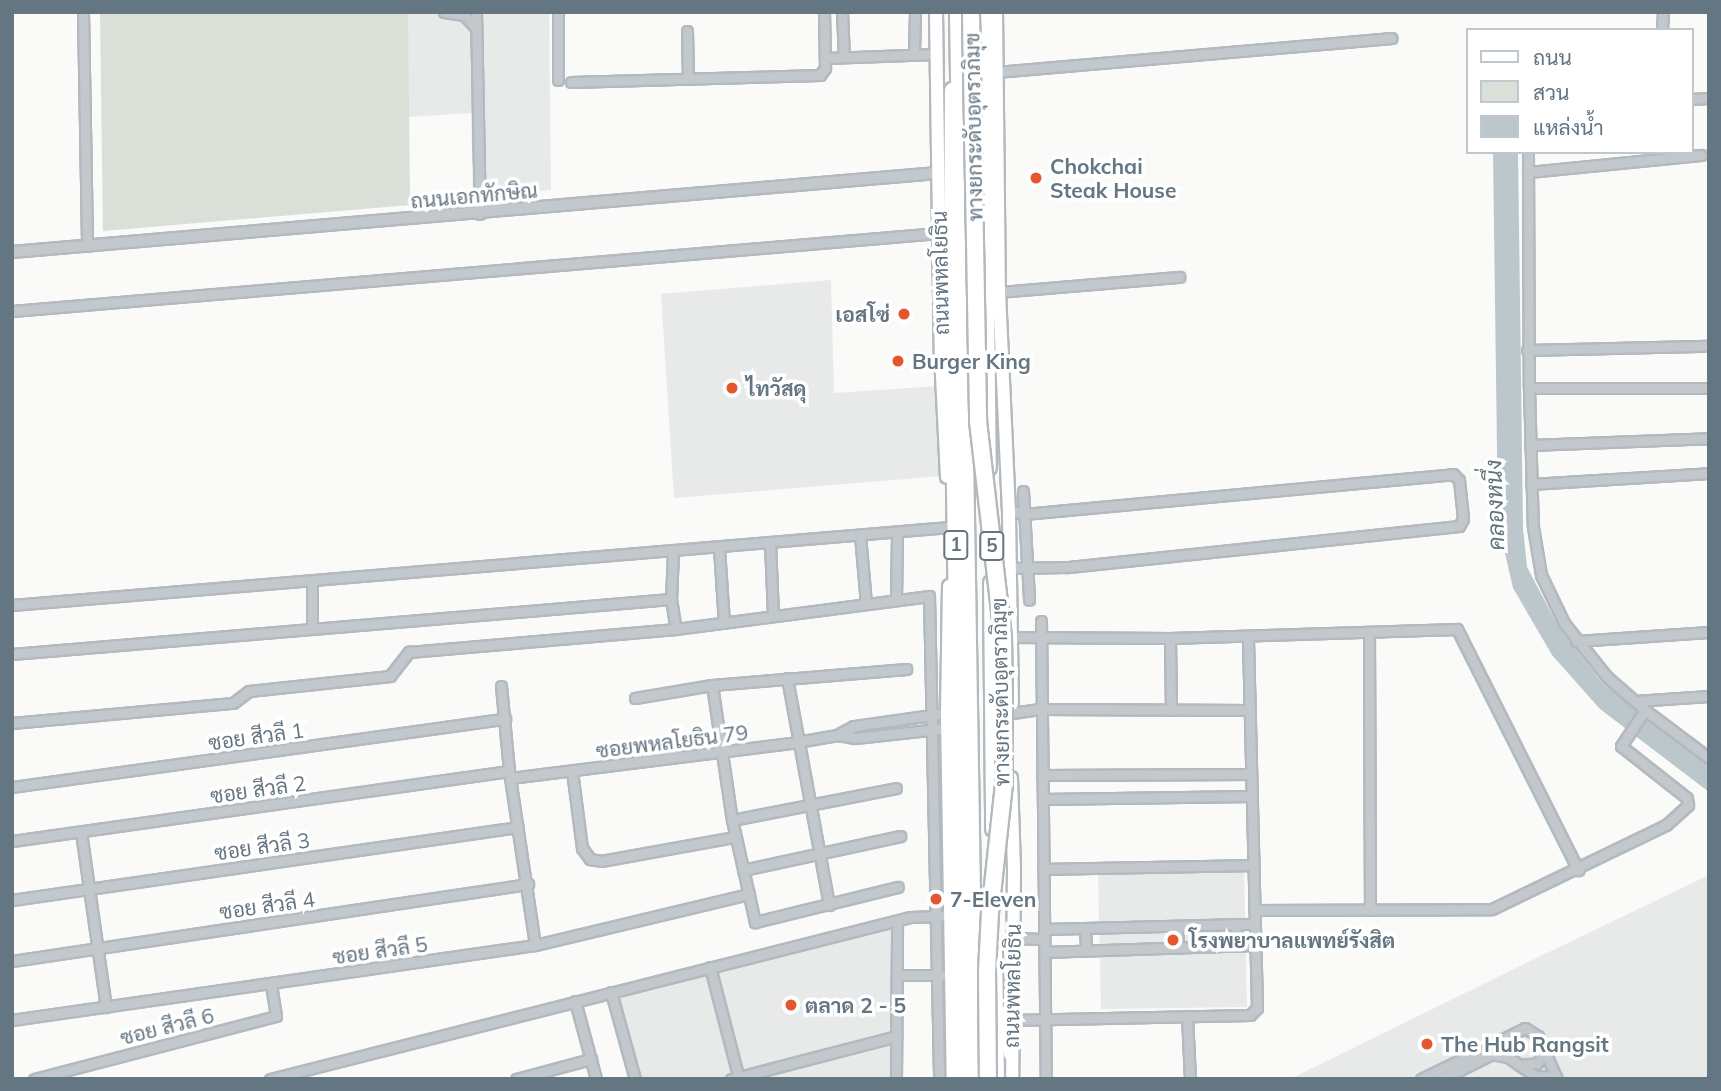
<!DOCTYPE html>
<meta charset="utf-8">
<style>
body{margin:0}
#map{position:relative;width:1721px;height:1091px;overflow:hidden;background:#fafaf8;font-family:Mulish,Sarabun,sans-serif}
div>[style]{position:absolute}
.built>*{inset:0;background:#e8e9e9}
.green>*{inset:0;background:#dadfd7}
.water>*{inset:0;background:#bbc7cb}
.roads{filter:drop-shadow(2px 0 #b3babf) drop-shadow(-2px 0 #b3babf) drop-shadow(0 2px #b3babf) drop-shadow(0 -2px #b3babf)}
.minor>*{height:9px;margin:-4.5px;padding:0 4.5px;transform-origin:4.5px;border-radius:4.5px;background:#c3c8cc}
.tertiary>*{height:10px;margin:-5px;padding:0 5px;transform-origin:5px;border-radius:5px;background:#c3c8cc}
.secondary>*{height:12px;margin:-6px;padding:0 6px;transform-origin:6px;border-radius:6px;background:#fff}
.trunk>*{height:14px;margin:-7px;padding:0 7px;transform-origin:7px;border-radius:7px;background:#fff}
.motorway>*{height:16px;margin:-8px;padding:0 8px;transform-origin:8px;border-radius:8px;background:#fff}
.bridges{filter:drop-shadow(2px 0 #b4b9bd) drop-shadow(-2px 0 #b4b9bd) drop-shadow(0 2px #b4b9bd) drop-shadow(0 -2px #b4b9bd)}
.motorway-bridge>*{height:16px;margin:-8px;padding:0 8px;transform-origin:8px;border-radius:8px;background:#fff}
.dots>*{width:19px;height:19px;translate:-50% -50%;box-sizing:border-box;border:4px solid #fff;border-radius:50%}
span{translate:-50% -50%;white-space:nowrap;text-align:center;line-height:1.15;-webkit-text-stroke:7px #fff;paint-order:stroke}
.shield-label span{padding:2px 5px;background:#fff;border:2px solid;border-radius:5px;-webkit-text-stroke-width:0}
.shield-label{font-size:19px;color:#657683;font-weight:700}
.street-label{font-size:21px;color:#657683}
.poi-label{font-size:21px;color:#657683;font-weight:700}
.left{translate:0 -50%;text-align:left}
.right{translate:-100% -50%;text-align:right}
.water-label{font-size:23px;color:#60757c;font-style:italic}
.frame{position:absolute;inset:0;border:14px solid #657683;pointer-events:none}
.legend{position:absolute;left:1466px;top:28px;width:228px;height:126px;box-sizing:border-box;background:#fff;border:2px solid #c1c8cd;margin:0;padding:9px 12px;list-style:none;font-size:21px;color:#657683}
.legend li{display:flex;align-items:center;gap:14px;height:35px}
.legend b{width:35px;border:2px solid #c1c8cd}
</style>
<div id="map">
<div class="built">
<i style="clip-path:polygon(408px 12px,549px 12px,551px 190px,473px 198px,471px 113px,408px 117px)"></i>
<i style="clip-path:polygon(831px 280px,834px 393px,939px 386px,943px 476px,674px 498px,661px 294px)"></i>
<i style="clip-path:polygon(1244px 871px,1247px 1007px,1101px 1009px,1098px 874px)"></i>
<i style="clip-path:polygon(1709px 875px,1709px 1079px,1290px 1079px,1520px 966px)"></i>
<i style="clip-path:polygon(902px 917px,903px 1079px,637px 1079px,612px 989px)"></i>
</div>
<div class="green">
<i style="clip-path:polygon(100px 12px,408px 12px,410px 205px,103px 231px)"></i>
</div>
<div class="water">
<i style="clip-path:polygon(1493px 152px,1518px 152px,1523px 528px,1527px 567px,1559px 628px,1603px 684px,1709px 761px,1709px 792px,1600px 709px,1552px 655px,1513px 588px,1498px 523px)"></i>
</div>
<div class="roads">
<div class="minor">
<i style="left:83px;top:12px;width:234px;rotate:89deg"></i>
<i style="left:444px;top:12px;width:20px;rotate:9deg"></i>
<i style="left:464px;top:15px;width:18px;rotate:47deg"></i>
<i style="left:476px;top:12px;width:202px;rotate:88.9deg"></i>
<i style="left:558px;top:12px;width:68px;rotate:90deg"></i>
<i style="left:842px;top:12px;width:45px;rotate:87.5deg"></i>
<i style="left:1662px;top:30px;width:18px;rotate:-87deg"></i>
<i style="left:687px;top:31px;width:48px;rotate:88.8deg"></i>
<i style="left:914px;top:55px;width:43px;rotate:-88.7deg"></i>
<i style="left:826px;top:58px;width:111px;rotate:-2.1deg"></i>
<i style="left:996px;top:72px;width:397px;rotate:-4.9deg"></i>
<i style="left:571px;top:82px;width:249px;rotate:-1.6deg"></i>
<i style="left:820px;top:75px;width:9px;rotate:-54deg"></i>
<i style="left:825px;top:68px;width:56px;rotate:-91deg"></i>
<i style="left:1691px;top:99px;width:18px;rotate:-3deg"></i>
<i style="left:1528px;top:152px;width:236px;rotate:89.8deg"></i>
<i style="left:1529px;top:388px;width:139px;rotate:88.4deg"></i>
<i style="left:1533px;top:527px;width:49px;rotate:80.5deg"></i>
<i style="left:1541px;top:575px;width:53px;rotate:64.4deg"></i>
<i style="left:1564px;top:623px;width:69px;rotate:51.5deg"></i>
<i style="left:1607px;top:677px;width:50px;rotate:41deg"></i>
<i style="left:1645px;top:710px;width:80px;rotate:36.9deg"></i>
<i style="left:1528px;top:172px;width:174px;rotate:-5.6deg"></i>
<i style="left:999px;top:292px;width:181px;rotate:-4.8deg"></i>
<i style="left:12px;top:311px;width:930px;rotate:-4.81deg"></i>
<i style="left:1527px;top:350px;width:182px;rotate:-1.3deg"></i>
<i style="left:1529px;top:388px;width:180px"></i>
<i style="left:1530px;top:445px;width:179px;rotate:-2.2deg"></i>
<i style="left:1531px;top:484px;width:178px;rotate:-3.5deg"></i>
<i style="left:1023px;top:491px;width:109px;rotate:86.8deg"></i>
<i style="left:1009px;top:510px;width:16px;rotate:15deg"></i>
<i style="left:1024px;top:514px;width:431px;rotate:-5.3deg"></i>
<i style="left:1453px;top:474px;width:8px;rotate:45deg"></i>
<i style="left:1459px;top:480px;width:39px;rotate:84deg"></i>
<i style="left:1463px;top:519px;width:8px;rotate:120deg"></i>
<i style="left:1459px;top:526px;width:395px;rotate:174deg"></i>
<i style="left:1066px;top:567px;width:55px;rotate:179deg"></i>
<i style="left:860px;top:535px;width:68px;rotate:85deg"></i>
<i style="left:770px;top:543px;width:72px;rotate:87.6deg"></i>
<i style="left:719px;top:548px;width:75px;rotate:86.2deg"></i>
<i style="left:673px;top:552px;width:47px;rotate:92.4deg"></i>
<i style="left:671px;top:599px;width:30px;rotate:81deg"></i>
<i style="left:896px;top:599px;width:67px;rotate:-89.1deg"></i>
<i style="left:12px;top:605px;width:941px;rotate:-4.75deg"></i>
<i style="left:1041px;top:621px;width:458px;rotate:89.4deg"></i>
<i style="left:312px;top:629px;width:47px;rotate:-90deg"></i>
<i style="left:1369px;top:632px;width:278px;rotate:89.8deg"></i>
<i style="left:1012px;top:637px;width:158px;rotate:0.4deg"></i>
<i style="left:1170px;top:638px;width:287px;rotate:-1.8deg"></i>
<i style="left:1457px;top:629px;width:270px;rotate:63.3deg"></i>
<i style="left:1170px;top:638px;width:72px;rotate:89.2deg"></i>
<i style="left:1576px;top:641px;width:133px;rotate:-3.9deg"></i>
<i style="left:12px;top:654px;width:661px;rotate:-4.77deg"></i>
<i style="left:787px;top:678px;width:231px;rotate:79.5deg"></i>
<i style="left:712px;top:685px;width:136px;rotate:81.6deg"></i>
<i style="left:732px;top:820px;width:105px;rotate:77.3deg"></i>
<i style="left:755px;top:922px;width:147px;rotate:-13.8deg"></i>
<i style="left:501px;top:686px;width:85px;rotate:84.6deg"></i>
<i style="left:509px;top:771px;width:176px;rotate:81.5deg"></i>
<i style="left:635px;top:698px;width:78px;rotate:-9.6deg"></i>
<i style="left:712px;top:685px;width:195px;rotate:-4.7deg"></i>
<i style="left:1635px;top:701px;width:74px;rotate:-3.9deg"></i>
<i style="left:1012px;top:713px;width:30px;rotate:-8deg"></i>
<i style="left:1042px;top:709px;width:208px;rotate:0.3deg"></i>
<i style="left:12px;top:723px;width:222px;rotate:-5.2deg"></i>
<i style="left:233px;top:703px;width:20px;rotate:-37deg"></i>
<i style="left:249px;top:691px;width:142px;rotate:-6.1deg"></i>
<i style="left:390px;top:676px;width:31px;rotate:-52deg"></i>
<i style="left:409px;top:652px;width:268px;rotate:-4.9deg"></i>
<i style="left:676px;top:629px;width:255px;rotate:-7.4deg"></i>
<i style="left:929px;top:596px;width:483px;rotate:88.8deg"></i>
<i style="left:838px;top:735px;width:17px;rotate:10deg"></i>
<i style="left:855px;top:738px;width:93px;rotate:-6.2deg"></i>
<i style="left:572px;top:771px;width:78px;rotate:82.6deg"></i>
<i style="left:582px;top:848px;width:14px;rotate:54deg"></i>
<i style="left:590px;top:859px;width:11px;rotate:10deg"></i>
<i style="left:601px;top:861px;width:136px;rotate:-10.2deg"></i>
<i style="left:1042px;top:775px;width:209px;rotate:-0.3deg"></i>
<i style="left:510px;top:778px;width:289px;rotate:-7.1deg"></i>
<i style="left:797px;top:742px;width:41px;rotate:-9.9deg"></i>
<i style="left:837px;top:735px;width:19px;rotate:-28deg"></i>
<i style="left:854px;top:726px;width:94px;rotate:-8deg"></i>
<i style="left:12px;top:787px;width:498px;rotate:-7.9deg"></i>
<i style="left:1043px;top:799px;width:209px;rotate:-0.8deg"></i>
<i style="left:732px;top:820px;width:167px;rotate:-11deg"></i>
<i style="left:81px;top:832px;width:177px;rotate:81.9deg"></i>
<i style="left:12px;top:841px;width:502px;rotate:-8.02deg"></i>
<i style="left:1043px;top:869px;width:210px;rotate:-1.1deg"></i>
<i style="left:743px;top:870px;width:161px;rotate:-12.2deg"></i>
<i style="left:12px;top:900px;width:511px;rotate:-8.21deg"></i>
<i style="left:1254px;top:910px;width:238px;rotate:-0.2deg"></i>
<i style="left:1492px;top:909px;width:193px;rotate:-25.8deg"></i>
<i style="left:1666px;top:825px;width:30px;rotate:-42deg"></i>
<i style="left:1688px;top:805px;width:7px;rotate:-98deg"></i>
<i style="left:1687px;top:798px;width:84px;rotate:-141.8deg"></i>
<i style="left:1621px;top:746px;width:43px;rotate:-56.3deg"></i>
<i style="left:1236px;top:925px;width:21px;rotate:87deg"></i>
<i style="left:1177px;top:926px;width:22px;rotate:87deg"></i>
<i style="left:1085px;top:928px;width:22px;rotate:87deg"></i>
<i style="left:1044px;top:929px;width:210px;rotate:-1.4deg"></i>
<i style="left:1013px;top:938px;width:31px;rotate:2deg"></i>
<i style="left:1044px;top:952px;width:211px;rotate:-1.9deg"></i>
<i style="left:12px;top:961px;width:522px;rotate:-8.49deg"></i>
<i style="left:710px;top:967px;width:116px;rotate:75.5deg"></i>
<i style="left:898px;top:975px;width:43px"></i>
<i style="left:611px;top:992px;width:90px;rotate:74.6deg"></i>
<i style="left:575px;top:1001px;width:81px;rotate:74.9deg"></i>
<i style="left:1187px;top:1016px;width:63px;rotate:87.3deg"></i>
<i style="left:12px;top:1020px;width:528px;rotate:-8.16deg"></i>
<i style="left:535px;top:945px;width:220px;rotate:-13.4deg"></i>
<i style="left:1011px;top:1020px;width:239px;rotate:-1.2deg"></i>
<i style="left:1250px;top:1015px;width:10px;rotate:-45deg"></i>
<i style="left:1257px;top:1008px;width:372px;rotate:-91.4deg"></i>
<i style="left:1519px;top:1065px;width:18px;rotate:-6deg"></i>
<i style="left:1537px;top:1063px;width:13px;rotate:-48deg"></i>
<i style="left:34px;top:1079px;width:250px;rotate:-14.6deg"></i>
<i style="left:276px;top:1016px;width:33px;rotate:-99deg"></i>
<i style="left:270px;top:1079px;width:660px;rotate:-14.2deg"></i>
<i style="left:910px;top:917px;width:31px;rotate:-2deg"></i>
<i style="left:516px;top:1079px;width:78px;rotate:-14.9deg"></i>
<i style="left:731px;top:1079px;width:171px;rotate:-14.5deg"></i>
<i style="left:896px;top:1079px;width:158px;rotate:-89.6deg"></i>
<i style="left:1421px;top:1079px;width:116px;rotate:-26.1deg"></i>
<i style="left:1525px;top:1028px;width:15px;rotate:32deg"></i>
<i style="left:1538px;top:1036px;width:47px;rotate:66.2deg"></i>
<i style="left:1442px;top:1079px;width:56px;rotate:-26.6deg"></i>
<i style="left:1492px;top:1054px;width:16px;rotate:11deg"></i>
<i style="left:1508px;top:1057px;width:33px;rotate:35deg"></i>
<i style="left:1535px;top:1076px;width:21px;rotate:3deg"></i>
</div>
<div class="tertiary">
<i style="left:12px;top:252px;width:929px;rotate:-4.88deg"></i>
</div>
<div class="secondary">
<i style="left:936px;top:12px;width:343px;rotate:89.2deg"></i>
<i style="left:941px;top:355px;width:122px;rotate:87.2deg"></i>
<i style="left:996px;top:12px;width:280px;rotate:89.4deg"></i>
<i style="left:999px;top:292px;width:223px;rotate:87.4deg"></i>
<i style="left:1009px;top:515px;width:189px;rotate:89.1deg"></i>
<i style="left:949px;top:586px;width:127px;rotate:90.9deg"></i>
<i style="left:947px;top:713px;width:366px;rotate:89.1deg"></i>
<i style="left:1011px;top:778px;width:92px;rotate:88.1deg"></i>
<i style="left:1014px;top:870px;width:209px;rotate:90.5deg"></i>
</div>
<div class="trunk">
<i style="left:984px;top:12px;width:456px;rotate:89.4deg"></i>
<i style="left:952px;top:90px;width:202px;rotate:90.3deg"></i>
<i style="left:951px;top:292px;width:787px;rotate:89.13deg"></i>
<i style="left:991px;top:583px;width:246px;rotate:89.5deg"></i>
<i style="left:995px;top:951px;width:128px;rotate:89.1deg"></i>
<i style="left:1002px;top:1014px;width:41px;rotate:77.3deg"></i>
</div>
<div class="motorway">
<i style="left:958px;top:12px;width:1067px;rotate:89.09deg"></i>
</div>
</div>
<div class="bridges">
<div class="motorway-bridge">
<i style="left:971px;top:12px;width:409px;rotate:89deg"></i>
<i style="left:978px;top:421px;width:217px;rotate:83.4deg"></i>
<i style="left:1003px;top:637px;width:66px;rotate:89.1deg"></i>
<i style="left:1004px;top:703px;width:81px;rotate:90deg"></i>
<i style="left:1004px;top:784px;width:129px;rotate:96.2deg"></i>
<i style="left:990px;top:912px;width:59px;rotate:92.9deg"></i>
<i style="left:987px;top:971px;width:108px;rotate:89.5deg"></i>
</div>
</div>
<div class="dots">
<i style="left:1036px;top:178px;background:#e4572e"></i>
<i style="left:904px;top:314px;background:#e4572e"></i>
<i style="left:898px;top:361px;background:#e4572e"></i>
<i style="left:732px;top:388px;background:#e4572e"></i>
<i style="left:936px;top:899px;background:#e4572e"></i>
<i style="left:1173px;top:940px;background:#e4572e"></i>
<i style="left:791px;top:1005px;background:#e4572e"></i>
<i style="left:1427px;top:1044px;background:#e4572e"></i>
</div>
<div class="shield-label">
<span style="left:956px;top:545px">1</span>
<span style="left:992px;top:546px">5</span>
</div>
<div class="street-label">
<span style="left:973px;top:127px;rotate:-91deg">ทางยกระดับอุตราภิมุข</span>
<span style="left:474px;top:195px;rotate:-5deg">ถนนเอกทักษิณ</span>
<span style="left:940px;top:273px;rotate:-91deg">ถนนพหลโยธิน</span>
<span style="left:1000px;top:692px;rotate:-91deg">ทางยกระดับอุตราภิมุข</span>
<span style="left:256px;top:736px;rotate:-8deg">ซอย สีวลี 1</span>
<span style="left:672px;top:741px;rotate:-7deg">ซอยพหลโยธิน 79</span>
<span style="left:258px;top:789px;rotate:-8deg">ซอย สีวลี 2</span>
<span style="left:262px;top:846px;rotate:-8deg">ซอย สีวลี 3</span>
<span style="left:267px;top:905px;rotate:-8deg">ซอย สีวลี 4</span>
<span style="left:380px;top:950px;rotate:-8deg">ซอย สีวลี 5</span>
<span style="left:1012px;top:986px;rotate:-89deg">ถนนพหลโยธิน</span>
<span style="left:167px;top:1026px;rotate:-14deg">ซอย สีวลี 6</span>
</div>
<div class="poi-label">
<span class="left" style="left:1050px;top:178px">Chokchai<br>Steak House</span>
<span class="right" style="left:890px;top:314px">เอสโซ่</span>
<span class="left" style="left:912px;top:361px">Burger King</span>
<span class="left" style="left:746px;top:388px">ไทวัสดุ</span>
<span class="left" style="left:950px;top:899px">7-Eleven</span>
<span class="left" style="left:1189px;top:940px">โรงพยาบาลแพทย์รังสิต</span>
<span class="left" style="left:805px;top:1005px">ตลาด 2 - 5</span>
<span class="left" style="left:1441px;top:1044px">The Hub Rangsit</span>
</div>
<div class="water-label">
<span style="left:1495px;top:505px;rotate:-92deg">คลองหนึ่ง</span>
</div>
<div class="frame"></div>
<ul class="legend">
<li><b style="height:9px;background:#fff"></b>ถนน</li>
<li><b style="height:19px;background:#dadfd7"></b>สวน</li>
<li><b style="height:19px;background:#bbc7cb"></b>แหล่งน้ำ</li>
</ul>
</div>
